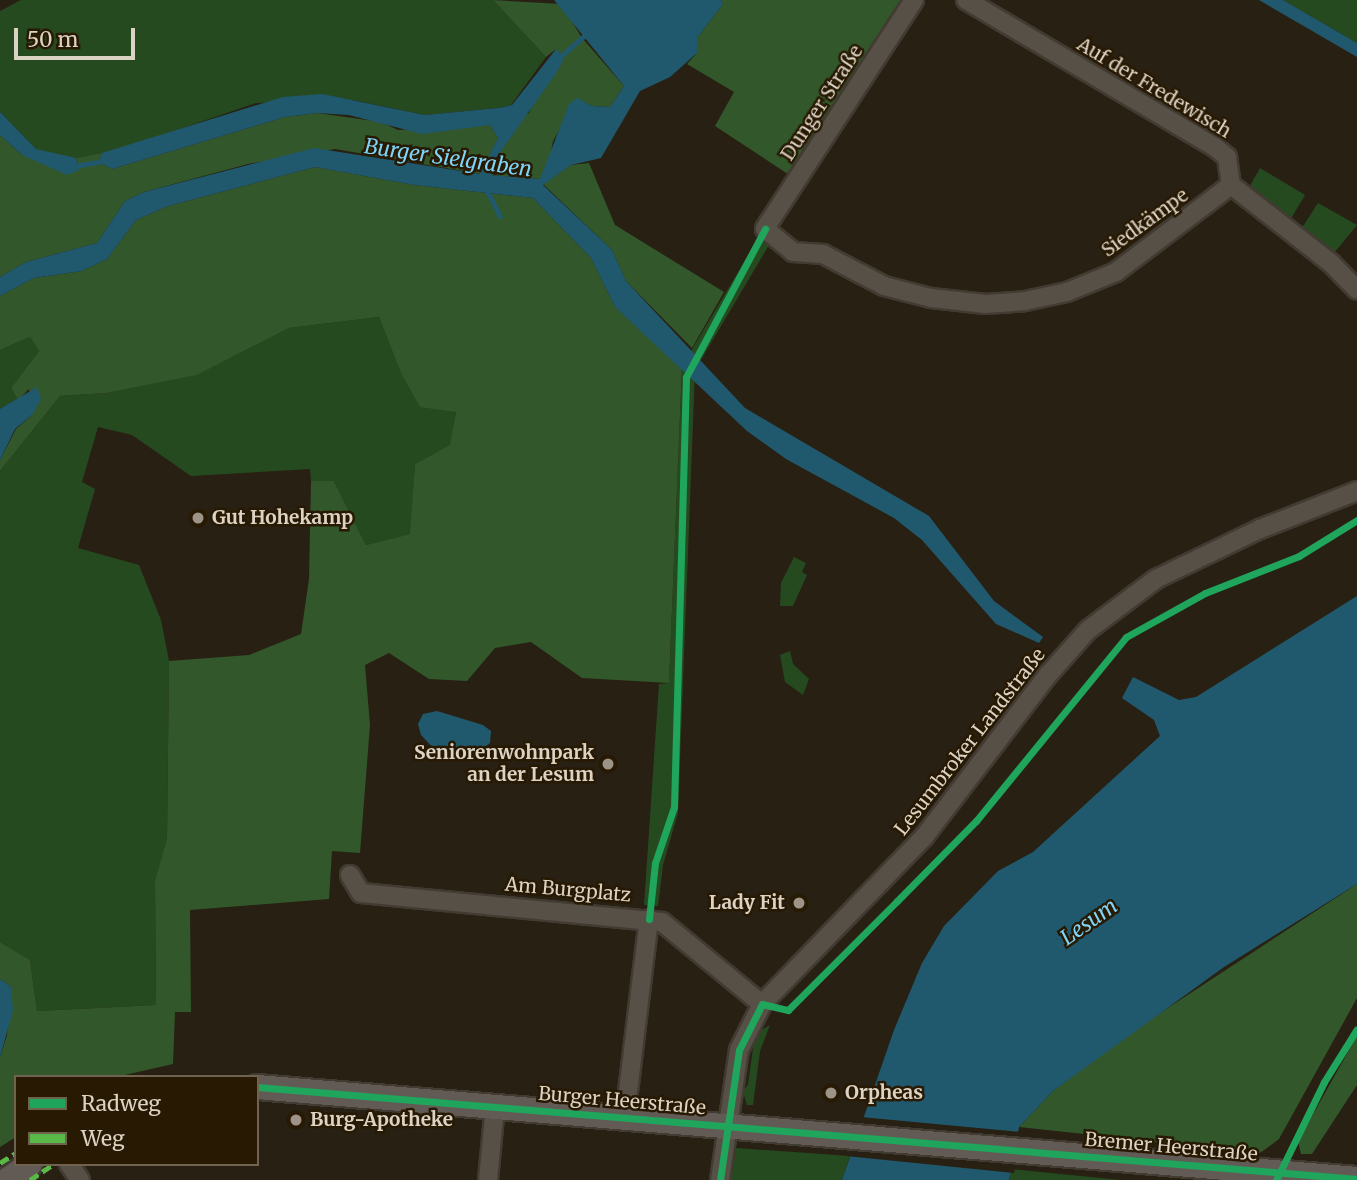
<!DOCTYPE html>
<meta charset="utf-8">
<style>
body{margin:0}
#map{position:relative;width:1357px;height:1180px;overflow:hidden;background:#282013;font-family:Merriweather,serif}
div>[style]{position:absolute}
.green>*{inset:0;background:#264a20}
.forest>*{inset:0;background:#32572b}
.water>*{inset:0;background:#20596e}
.pier>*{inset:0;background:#282013}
.stream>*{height:4.5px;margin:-2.25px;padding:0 2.25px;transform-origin:2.25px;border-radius:2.25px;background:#20596e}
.roads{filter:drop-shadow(2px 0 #423b32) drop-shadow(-2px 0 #423b32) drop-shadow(0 2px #423b32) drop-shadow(0 -2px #423b32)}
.minor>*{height:18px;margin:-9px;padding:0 9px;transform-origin:9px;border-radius:9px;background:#575047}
.secondary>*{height:24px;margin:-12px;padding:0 12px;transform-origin:12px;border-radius:12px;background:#625a55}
.quiet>*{height:5px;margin-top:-2.5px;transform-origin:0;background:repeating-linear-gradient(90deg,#58b947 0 10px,transparent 0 15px)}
.cycleway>*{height:7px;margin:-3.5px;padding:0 3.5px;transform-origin:3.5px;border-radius:3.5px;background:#20a55d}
.dots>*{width:19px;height:19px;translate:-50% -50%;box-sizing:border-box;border:4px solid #271902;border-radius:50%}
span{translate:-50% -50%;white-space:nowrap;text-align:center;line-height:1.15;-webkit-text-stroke:5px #271902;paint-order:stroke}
.street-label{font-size:19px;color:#dcd3c5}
.poi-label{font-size:19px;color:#dcd3c5;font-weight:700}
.left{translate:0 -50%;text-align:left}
.right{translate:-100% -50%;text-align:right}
.water-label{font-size:21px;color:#7ed5f9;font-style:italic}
.legend{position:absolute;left:14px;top:1075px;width:245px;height:91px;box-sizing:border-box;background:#271902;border:2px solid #6f6350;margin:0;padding:9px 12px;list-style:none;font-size:21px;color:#dcd3c5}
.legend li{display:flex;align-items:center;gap:14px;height:35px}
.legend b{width:35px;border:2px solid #6f6350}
.scale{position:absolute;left:14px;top:28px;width:121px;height:32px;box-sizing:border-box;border:4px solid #dcd3c5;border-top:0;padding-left:9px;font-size:21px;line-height:24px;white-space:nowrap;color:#dcd3c5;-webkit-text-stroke:5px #271902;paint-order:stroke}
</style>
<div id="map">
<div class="green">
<i style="clip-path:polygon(21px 0,493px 0,546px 57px,511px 105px,498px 108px,425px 115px,353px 100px,256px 103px,118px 150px,76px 158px,53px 156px,36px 149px,0 112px,0 11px)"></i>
<i style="clip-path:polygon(1283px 0,1357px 0,1357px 43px)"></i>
<i style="clip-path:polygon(1260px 168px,1305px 195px,1289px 222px,1252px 194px,1251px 184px)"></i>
<i style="clip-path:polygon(1318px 203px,1357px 225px,1334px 253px,1300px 231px)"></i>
<i style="clip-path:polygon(762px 232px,772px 240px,695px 370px,678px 813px,663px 865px,658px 906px,644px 905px,659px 684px,669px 683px,682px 366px)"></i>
<i style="clip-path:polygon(379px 317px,400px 371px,456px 411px,451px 445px,415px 464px,411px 534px,366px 545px,334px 481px,311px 481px,310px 469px,191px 476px,132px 435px,98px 427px,82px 482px,95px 489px,78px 548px,139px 565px,161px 620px,169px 661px,167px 838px,155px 880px,156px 1005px,37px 1011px,30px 960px,0 942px,0 471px,60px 396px,107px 393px,196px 375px,289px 328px)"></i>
<i style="clip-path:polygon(30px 337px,39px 351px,11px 388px,18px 400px,0 409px,0 350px)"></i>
<i style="clip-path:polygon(794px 557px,806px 563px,802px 572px,807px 575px,793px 606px,780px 606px,781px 583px)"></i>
<i style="clip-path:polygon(790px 651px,793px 664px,809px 679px,803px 695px,785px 682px,780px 655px)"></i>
<i style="clip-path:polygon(770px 1025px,760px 1051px,753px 1105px,747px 1105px,743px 1092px,748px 1084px,755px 1034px)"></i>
<i style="clip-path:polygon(736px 1148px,850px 1156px,842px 1180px,731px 1180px)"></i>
<i style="clip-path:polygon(1011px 1169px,1121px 1180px,1009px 1180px)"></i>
</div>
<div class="forest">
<i style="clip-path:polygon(493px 0,561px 4px,582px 38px,624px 86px,610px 107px,592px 106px,577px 99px,553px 141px,548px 168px,540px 179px,490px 175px,489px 168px,520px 119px,529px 113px,556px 49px,546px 57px)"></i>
<i style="clip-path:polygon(721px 0,908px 0,794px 178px,715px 126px,734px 92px,687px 64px,697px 53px,697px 38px,723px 4px)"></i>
<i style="clip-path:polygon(317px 113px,381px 122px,398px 130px,490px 125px,498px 138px,481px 174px,335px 149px,248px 164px,144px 192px,125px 201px,97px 243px,26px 262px,0 277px,0 135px,22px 155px,78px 165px,76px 158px,102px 153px,99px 162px,112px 169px,285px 117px)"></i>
<i style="clip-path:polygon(589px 163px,615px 225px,724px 292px,692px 348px,626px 281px,612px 250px,543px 184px,571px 165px)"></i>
<i style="clip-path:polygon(315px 167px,414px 185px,533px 198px,591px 258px,615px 307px,682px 366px,669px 683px,582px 678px,531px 642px,495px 648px,467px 681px,429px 679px,389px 653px,365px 665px,370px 725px,360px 853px,332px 851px,329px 899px,190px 910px,191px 1012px,175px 1012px,173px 1064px,116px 1077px,16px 1077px,16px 1137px,0 1147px,0 1057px,7px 1035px,11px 987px,0 979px,0 942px,30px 960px,37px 1011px,156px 1005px,155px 880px,167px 838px,169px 661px,249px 655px,301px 634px,309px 579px,311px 481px,334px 481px,366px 545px,410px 534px,415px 464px,450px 445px,456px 412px,420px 407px,400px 371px,379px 317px,289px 328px,197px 375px,107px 393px,60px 396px,0 471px,0 460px,16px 429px,32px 415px,29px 389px,18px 400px,11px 388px,39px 351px,30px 337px,0 350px,0 296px,34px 278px,82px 271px,107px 259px,136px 220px,168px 206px)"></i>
<i style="clip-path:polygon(1357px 884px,1357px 998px,1279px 1139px,1260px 1153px,1019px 1127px,1053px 1091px,1128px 1034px)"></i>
<i style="clip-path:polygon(1357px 1036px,1357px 1085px,1312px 1154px,1301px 1154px,1298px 1141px)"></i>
</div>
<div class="water">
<i style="clip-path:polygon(554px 0,721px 0,723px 4px,697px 38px,697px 53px,670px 77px,640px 91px,601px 158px,571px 165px,543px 185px,612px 250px,626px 281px,745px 408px,929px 516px,994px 601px,1043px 637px,1039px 643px,996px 624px,922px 540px,894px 518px,786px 459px,747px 431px,615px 307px,591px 258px,533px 198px,414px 185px,315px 167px,168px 206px,136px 220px,107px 259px,82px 271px,34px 278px,0 296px,0 277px,26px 262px,97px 243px,125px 201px,144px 192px,314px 148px,480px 174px,498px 138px,490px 125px,422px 134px,349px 115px,317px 113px,285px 117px,112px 169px,99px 162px,102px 153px,283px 97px,322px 94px,425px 115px,498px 108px,512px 105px,556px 49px,564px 58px,557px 72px,489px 168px,491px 175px,540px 179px,569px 104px,577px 98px,592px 106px,610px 107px,624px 86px)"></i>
<i style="clip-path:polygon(1259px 0,1283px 0,1357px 43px,1357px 57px)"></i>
<i style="clip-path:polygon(0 112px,36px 149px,76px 158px,79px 170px,67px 175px,22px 155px,0 135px)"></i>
<i style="clip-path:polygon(37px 387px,41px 399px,32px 415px,15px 429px,0 460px,0 409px)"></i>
<i style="clip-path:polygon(1357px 596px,1357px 884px,1224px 967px,1053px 1091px,1019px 1127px,1009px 1180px,842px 1180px,894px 1030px,922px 963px,944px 926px,998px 871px,1033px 852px,1160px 736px,1154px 720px,1122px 698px,1133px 677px,1179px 700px,1196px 697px)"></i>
<i style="clip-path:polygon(437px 711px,483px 725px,491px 731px,490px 743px,467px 761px,453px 760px,437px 752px,421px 735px,418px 724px,423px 714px)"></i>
<i style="clip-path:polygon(0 979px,11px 987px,13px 1011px,0 1057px)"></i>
</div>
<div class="pier">
<i style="clip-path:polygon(861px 1117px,1022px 1132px,1014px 1173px,846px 1156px)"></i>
</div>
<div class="stream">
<i style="left:561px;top:56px;width:33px;rotate:-41deg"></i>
<i style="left:75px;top:166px;width:29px;rotate:-10deg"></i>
<i style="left:488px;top:192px;width:27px;rotate:63deg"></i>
</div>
<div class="roads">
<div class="minor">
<i style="left:914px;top:0;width:273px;rotate:123.1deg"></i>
<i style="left:765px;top:229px;width:36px;rotate:39deg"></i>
<i style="left:793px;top:252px;width:30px;rotate:4deg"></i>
<i style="left:823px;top:254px;width:69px;rotate:27.7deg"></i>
<i style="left:884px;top:286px;width:49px;rotate:14.3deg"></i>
<i style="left:931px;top:298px;width:55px;rotate:6.2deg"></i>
<i style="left:986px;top:304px;width:39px;rotate:-4deg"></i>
<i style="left:1025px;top:301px;width:43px;rotate:-12.1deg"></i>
<i style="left:1067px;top:292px;width:53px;rotate:-22.2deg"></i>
<i style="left:1116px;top:272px;width:144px;rotate:-37.1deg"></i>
<i style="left:966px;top:0;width:289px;rotate:30.6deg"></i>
<i style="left:1215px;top:147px;width:16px;rotate:40deg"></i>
<i style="left:1227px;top:157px;width:28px;rotate:82deg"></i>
<i style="left:1231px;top:185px;width:127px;rotate:38deg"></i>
<i style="left:1331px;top:263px;width:37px;rotate:46deg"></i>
<i style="left:350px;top:875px;width:21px;rotate:59deg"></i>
<i style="left:361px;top:893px;width:302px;rotate:5.5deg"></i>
<i style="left:662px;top:922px;width:129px;rotate:39.4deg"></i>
<i style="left:625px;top:1117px;width:199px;rotate:-83.1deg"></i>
<i style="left:69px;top:1164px;width:19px;rotate:55deg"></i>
<i style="left:488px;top:1180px;width:74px;rotate:-84.6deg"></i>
<i style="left:720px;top:1180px;width:131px;rotate:-81.7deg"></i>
<i style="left:739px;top:1050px;width:51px;rotate:-63.4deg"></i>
<i style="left:762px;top:1004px;width:233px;rotate:-45.9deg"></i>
<i style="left:924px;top:837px;width:204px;rotate:-52.6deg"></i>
<i style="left:1048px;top:675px;width:60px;rotate:-48.4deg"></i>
<i style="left:1088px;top:630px;width:85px;rotate:-36.9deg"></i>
<i style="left:1156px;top:579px;width:115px;rotate:-25.7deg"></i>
<i style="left:1260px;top:529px;width:104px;rotate:-21.4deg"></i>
</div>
<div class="secondary">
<i style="left:257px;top:1087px;width:1104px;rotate:4.78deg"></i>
<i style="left:7px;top:1180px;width:28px;rotate:-35deg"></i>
</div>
</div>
<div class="quiet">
<i style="left:0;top:1163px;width:19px;rotate:-32deg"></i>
<i style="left:30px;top:1180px;width:29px;rotate:-34deg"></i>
</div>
<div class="cycleway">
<i style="left:649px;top:919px;width:56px;rotate:-83.9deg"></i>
<i style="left:655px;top:863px;width:59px;rotate:-71.3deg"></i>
<i style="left:674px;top:807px;width:430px;rotate:-88.4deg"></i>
<i style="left:686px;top:377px;width:168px;rotate:-61.9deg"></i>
<i style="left:257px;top:1087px;width:1104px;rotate:4.78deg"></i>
<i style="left:720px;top:1180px;width:131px;rotate:-81.7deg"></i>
<i style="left:739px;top:1050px;width:51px;rotate:-63.4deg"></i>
<i style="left:762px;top:1004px;width:27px;rotate:13deg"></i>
<i style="left:788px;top:1010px;width:154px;rotate:-45deg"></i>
<i style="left:897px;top:901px;width:112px;rotate:-45.4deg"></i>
<i style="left:976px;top:821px;width:237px;rotate:-50.8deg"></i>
<i style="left:1126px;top:637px;width:90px;rotate:-29.1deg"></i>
<i style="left:1205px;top:593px;width:101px;rotate:-21.5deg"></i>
<i style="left:1299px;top:556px;width:68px;rotate:-31.8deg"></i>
<i style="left:1276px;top:1180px;width:109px;rotate:-63.9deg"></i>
<i style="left:1324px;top:1082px;width:62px;rotate:-58.1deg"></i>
</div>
<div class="dots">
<i style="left:198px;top:518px;background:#9d9487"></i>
<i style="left:608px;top:764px;background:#9d9487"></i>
<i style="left:799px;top:903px;background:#9d9487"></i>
<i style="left:831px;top:1093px;background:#9d9487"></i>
<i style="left:296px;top:1120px;background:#9d9487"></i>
</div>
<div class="street-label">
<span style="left:1154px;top:88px;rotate:31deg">Auf der Fredewisch</span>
<span style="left:822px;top:103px;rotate:-57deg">Dunger Straße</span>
<span style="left:1145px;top:223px;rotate:-36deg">Siedkämpe</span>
<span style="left:970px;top:742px;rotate:-52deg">Lesumbroker Landstraße</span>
<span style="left:568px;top:890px;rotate:5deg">Am Burgplatz</span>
<span style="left:622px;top:1101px;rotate:5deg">Burger Heerstraße</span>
<span style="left:1171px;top:1147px;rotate:5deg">Bremer Heerstraße</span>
</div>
<div class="poi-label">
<span class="left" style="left:212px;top:518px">Gut Hohekamp</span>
<span class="right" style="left:594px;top:764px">Seniorenwohnpark<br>an der Lesum</span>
<span class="right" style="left:785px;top:903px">Lady Fit</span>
<span class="left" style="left:845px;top:1093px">Orpheas</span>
<span class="left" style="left:310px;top:1120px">Burg-Apotheke</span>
</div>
<div class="water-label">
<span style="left:448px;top:158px;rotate:8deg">Burger Sielgraben</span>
<span style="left:1089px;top:922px;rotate:-35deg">Lesum</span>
</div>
<ul class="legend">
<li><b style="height:9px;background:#20a55d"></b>Radweg</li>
<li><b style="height:9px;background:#58b947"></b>Weg</li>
</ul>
<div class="scale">50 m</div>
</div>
